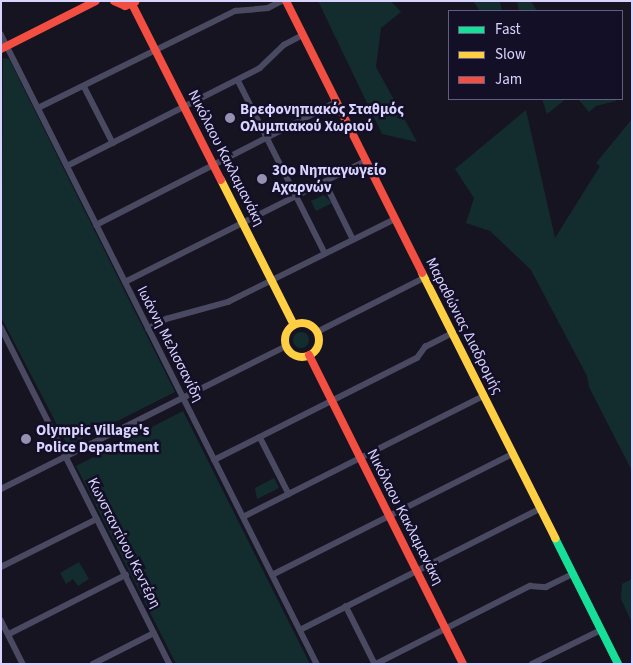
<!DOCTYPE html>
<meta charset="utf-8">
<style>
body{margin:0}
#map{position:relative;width:633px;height:665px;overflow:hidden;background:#161421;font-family:"Source Sans 3",sans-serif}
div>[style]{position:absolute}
.green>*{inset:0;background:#132c2d}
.round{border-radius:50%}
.street>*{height:5.5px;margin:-2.75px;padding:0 2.75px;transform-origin:2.75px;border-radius:2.75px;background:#4a4962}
.fast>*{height:8px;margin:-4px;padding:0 4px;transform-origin:4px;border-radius:4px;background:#16e098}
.slow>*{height:8px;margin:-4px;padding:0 4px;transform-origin:4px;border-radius:4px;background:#ffcf43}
.slow>.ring{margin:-4px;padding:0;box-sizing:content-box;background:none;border:8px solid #ffcf43;border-radius:50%}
.jam>*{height:8px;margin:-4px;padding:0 4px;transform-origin:4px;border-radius:4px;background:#f24e42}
.dots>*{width:14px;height:14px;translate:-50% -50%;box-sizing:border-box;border:2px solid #130f26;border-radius:50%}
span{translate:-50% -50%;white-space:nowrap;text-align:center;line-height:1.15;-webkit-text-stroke:5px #130f26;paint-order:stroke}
.poi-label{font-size:15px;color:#d9d4ff;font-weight:700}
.left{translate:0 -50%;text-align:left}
.street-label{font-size:15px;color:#d9d4ff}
.frame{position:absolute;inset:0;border:2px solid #d9d4ff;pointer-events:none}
.legend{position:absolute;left:448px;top:10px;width:175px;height:90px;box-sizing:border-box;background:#130f26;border:1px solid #625e7d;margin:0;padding:6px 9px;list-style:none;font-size:15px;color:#d9d4ff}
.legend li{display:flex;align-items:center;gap:10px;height:25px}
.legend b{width:25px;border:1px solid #625e7d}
</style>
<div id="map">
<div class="green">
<i style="clip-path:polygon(318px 1px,391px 1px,401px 12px,381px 28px,376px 67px,417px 142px,382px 134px)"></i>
<i style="clip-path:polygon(473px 1px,500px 1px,502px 11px,480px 11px)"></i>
<i style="clip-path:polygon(517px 1px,531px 1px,537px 11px,519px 11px)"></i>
<i style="clip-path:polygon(3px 58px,9px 59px,175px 392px,68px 446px,1px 317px)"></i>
<i style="clip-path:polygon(542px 99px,566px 99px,547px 114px)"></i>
<i style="clip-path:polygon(578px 99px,615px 99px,616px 101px,596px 106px,589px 112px)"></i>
<i style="clip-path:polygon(526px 110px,555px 238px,600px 166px,596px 163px,632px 119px,632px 471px,589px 387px,587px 376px,531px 270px,490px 231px,466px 223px,474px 198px,455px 169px)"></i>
<i style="clip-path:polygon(324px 195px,332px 203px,316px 211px,311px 201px)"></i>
<i class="round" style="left:293px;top:332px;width:16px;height:16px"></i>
<i style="clip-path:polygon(183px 411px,310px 664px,176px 664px,76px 466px)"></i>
<i style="clip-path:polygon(274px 478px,279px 488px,257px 499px,255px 488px)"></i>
<i style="clip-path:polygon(79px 562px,89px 579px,78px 586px,73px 579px,66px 584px,60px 573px)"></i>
<i style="clip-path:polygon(632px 579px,632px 623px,621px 599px,622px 584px)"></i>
</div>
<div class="street">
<i style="left:1px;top:34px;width:705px;rotate:63.36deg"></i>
<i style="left:238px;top:80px;width:194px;rotate:63.3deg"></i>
<i style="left:84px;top:86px;width:64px;rotate:63deg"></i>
<i style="left:38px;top:108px;width:220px;rotate:-26.2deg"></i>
<i style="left:235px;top:11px;width:33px;rotate:-5deg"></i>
<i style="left:268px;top:8px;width:16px;rotate:-27deg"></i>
<i style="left:67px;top:166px;width:216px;rotate:-26.9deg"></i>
<i style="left:260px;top:68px;width:33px;rotate:-44deg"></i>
<i style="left:284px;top:45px;width:21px;rotate:-28deg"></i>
<i style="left:325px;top:182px;width:64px;rotate:63.8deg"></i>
<i style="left:96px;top:225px;width:270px;rotate:-27.1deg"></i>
<i style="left:125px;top:282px;width:270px;rotate:-26.7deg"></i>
<i style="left:1px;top:327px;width:377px;rotate:63.4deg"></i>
<i style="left:148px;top:329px;width:21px;rotate:-29deg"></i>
<i style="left:166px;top:319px;width:64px;rotate:-15.3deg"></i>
<i style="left:228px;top:302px;width:186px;rotate:-26.4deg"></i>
<i style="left:317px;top:332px;width:120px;rotate:-26.8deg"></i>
<i style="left:260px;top:437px;width:64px;rotate:63deg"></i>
<i style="left:214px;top:460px;width:227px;rotate:-26.7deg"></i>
<i style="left:417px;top:358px;width:14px;rotate:-54deg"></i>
<i style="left:425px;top:347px;width:30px;rotate:-27deg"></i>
<i style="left:1px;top:489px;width:319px;rotate:-26.6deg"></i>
<i style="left:243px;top:517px;width:270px;rotate:-26.7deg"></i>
<i style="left:1px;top:567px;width:107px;rotate:-26.6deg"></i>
<i style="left:272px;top:575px;width:270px;rotate:-26.7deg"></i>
<i style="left:346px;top:606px;width:65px;rotate:63.4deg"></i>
<i style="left:1px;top:620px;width:49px;rotate:63.4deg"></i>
<i style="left:300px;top:630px;width:269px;rotate:-26.8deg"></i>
<i style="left:9px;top:634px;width:131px;rotate:-26.8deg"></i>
<i style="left:93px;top:664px;width:68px;rotate:-26.9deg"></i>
<i style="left:376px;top:664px;width:173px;rotate:-26.9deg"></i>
<i style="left:530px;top:586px;width:16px;rotate:4deg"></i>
<i style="left:546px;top:587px;width:30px;rotate:-26deg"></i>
<i style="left:532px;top:664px;width:77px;rotate:-26.2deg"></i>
</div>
<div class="fast">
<i style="left:555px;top:538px;width:141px;rotate:63.4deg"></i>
</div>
<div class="slow">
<i style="left:221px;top:180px;width:162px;rotate:63.3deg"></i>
<i style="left:422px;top:273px;width:297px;rotate:63.3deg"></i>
<i class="ring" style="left:285px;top:323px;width:26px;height:26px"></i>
</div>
<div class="jam">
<i style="left:114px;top:1px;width:12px;rotate:24deg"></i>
<i style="left:125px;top:6px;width:11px;rotate:-22deg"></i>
<i style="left:286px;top:1px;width:304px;rotate:63.4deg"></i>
<i style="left:132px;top:4px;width:197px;rotate:63.2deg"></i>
<i style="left:1px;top:49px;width:106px;rotate:-26.8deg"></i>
<i style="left:309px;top:355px;width:345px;rotate:63.5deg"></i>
</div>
<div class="dots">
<i style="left:230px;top:118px;background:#9591b1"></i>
<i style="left:262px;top:179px;background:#9591b1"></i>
<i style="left:26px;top:439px;background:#9591b1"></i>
</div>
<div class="poi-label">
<span class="left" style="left:240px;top:118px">Βρεφονηπιακός Σταθμός<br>Ολυμπιακού Χωριού</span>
<span class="left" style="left:272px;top:179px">30ο Νηπιαγωγείο<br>Αχαρνών</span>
<span class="left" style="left:36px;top:439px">Olympic Village's<br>Police Department</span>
</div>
<div class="street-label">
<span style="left:226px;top:158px;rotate:63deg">Νικόλαου Κακλαμανάκη</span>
<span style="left:464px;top:326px;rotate:63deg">Μαραθώνιας Διαδρομής</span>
<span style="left:170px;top:344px;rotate:63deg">Ιωάννη Μελισσανίδη</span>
<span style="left:405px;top:517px;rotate:63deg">Νικόλαου Κακλαμανάκη</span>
<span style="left:124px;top:543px;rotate:63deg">Κωνσταντίνου Κεντέρη</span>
</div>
<div class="frame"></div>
<ul class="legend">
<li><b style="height:6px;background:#16e098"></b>Fast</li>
<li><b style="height:6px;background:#ffcf43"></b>Slow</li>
<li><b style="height:6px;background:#f24e42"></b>Jam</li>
</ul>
</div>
